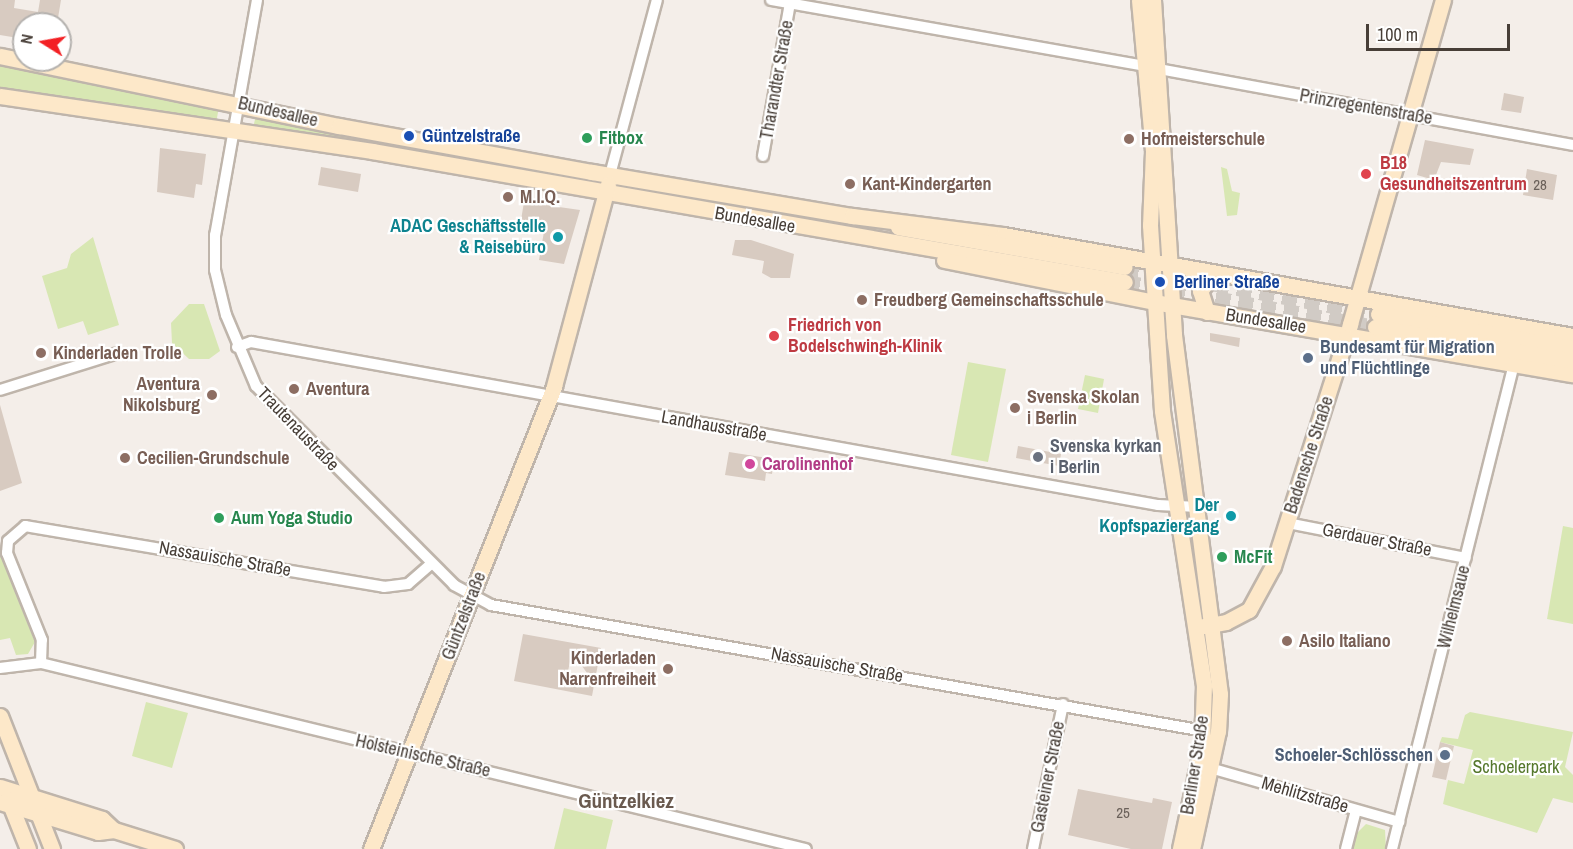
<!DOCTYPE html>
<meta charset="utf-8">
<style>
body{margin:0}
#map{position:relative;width:1573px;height:849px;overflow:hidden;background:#f4eee9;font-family:"Archivo Narrow",sans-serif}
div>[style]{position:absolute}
.green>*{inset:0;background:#d8e7b3}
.building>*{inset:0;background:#d8cbc1}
.secondary-tunnel>*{height:15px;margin-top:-7.5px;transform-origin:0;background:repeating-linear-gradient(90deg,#d1cbc5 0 15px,transparent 0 23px)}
.roads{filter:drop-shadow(2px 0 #bfb5ab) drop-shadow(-2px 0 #bfb5ab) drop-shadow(0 2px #bfb5ab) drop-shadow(0 -2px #bfb5ab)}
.street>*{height:10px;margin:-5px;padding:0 5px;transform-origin:5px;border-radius:5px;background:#fff}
.secondary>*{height:15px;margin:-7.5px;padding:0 7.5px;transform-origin:7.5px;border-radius:7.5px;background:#fde8c9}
.dots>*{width:16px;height:16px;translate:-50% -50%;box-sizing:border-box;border:3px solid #fff;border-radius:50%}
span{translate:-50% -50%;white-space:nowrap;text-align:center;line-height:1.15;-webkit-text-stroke:4.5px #fff;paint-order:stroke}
.number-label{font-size:15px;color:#6b615a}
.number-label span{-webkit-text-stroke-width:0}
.street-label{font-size:18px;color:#473e37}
.transit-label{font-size:18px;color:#164399;font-weight:700}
.left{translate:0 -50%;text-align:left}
.leisure-label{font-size:18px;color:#27864d;font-weight:700}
.education-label{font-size:18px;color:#785e54;font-weight:700}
.right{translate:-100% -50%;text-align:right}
.health-label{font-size:18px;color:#be3a42;font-weight:700}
.culture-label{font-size:18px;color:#0d838f;font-weight:700}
.service-label{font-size:18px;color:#4e5e75;font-weight:700}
.worship-label{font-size:18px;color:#5b616d;font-weight:700}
.hotel-label{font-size:18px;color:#b23c85;font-weight:700}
.park-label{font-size:18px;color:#55782c}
.quarter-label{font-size:21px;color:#6a5a4f;font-weight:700}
.north{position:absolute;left:12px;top:12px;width:60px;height:60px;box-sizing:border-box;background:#fff;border:2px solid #b5b2af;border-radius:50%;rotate:281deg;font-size:16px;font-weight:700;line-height:24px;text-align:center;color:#473e37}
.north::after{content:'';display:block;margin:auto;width:21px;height:27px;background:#f32024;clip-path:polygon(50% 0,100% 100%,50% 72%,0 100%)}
.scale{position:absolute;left:1366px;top:24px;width:144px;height:27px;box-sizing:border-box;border:3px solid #473e37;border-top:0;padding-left:8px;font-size:18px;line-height:21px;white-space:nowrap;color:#473e37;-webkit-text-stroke:4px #fff;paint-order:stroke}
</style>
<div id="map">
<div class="green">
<i style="clip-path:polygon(0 64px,219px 107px,216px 123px,0 87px)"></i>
<i style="clip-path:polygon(256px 115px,353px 137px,550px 174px,253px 128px)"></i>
<i style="clip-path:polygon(1221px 167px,1227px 169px,1232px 191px,1240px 193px,1237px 215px,1227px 216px)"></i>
<i style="clip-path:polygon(93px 237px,119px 325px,88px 335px,83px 321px,58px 329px,42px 276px,67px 268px,71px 254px)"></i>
<i style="clip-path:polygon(189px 304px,204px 304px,220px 351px,209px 359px,189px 359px,172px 343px,171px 323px)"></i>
<i style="clip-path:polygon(968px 362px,1006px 369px,988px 462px,951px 455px)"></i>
<i style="clip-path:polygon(1085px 375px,1104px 379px,1098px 413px,1078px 409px)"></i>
<i style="clip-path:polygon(1563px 526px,1573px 528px,1573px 624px,1547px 619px)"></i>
<i style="clip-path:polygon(0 553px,35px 642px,28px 654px,16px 655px,10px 638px,0 640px)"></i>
<i style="clip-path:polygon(146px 702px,188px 713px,172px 768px,132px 756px)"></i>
<i style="clip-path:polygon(1470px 712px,1573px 732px,1565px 767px,1573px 775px,1573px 803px,1553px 798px,1537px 833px,1443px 804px,1448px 780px,1464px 784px,1473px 750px,1440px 742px,1442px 737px,1458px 739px,1465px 715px)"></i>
<i style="clip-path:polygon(564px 808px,613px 820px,606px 849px,554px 849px)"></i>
<i style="clip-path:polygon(1366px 824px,1385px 830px,1386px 849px,1353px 849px,1356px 834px)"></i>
</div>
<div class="building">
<i style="clip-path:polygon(0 0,15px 0,14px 8px,38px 12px,40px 0,61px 0,57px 24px,24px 24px,24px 39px,0 35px)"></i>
<i style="clip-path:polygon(1504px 93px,1524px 97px,1521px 113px,1501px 110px)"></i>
<i style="clip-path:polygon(1425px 140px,1474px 149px,1470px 165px,1441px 162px,1434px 180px,1417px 175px)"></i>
<i style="clip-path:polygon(160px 148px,206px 154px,202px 185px,196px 184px,194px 198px,157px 192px)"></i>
<i style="clip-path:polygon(321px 167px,361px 174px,358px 192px,318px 185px)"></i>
<i style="clip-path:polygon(1527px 169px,1557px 175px,1553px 200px,1523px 195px)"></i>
<i style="clip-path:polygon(524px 202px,580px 210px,564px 264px,539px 260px,545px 226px,521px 220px)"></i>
<i style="clip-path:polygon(735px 240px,751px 240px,794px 254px,790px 278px,771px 278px,762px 273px,764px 261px,732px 255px)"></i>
<i style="clip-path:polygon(1210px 333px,1240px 338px,1239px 347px,1210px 341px)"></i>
<i style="clip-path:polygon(0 405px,22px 483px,0 491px)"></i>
<i style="clip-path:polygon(1018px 446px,1061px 454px,1059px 466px,1016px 458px)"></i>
<i style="clip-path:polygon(729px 452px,774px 459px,772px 474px,766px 473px,765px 481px,725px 475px)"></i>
<i style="clip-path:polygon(evenodd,523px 634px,601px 648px,592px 696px,514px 681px,523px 634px,572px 652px,592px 680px,567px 676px,572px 652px)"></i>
<i style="clip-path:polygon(1440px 742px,1454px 746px,1446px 780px,1432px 777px)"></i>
<i style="clip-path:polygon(1078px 789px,1152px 803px,1153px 798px,1172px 802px,1162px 849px,1131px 849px,1068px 835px)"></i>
</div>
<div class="secondary-tunnel">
<i style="left:1124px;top:267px;width:258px;rotate:10.5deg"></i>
<i style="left:1125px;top:282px;width:254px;rotate:10.2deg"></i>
</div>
<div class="roads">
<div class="street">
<i style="left:257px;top:0;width:239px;rotate:100.1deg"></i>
<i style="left:215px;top:235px;width:35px;rotate:90deg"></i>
<i style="left:215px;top:270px;width:46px;rotate:76.3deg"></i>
<i style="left:226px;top:315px;width:77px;rotate:67.1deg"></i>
<i style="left:256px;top:386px;width:281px;rotate:45.1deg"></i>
<i style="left:454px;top:585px;width:42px;rotate:28.4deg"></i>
<i style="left:491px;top:605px;width:724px;rotate:10.02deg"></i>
<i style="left:771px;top:0;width:380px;rotate:10deg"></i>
<i style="left:1159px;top:69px;width:421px;rotate:10.4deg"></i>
<i style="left:763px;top:156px;width:155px;rotate:-80deg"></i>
<i style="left:610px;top:175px;width:181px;rotate:-75deg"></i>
<i style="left:237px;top:347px;width:15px;rotate:-20deg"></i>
<i style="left:251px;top:342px;width:922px;rotate:10.19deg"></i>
<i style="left:1158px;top:505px;width:35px;rotate:3deg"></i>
<i style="left:0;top:390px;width:121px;rotate:-17.4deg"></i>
<i style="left:1288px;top:523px;width:181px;rotate:11.1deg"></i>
<i style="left:41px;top:663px;width:23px;rotate:-88deg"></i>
<i style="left:42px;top:640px;width:94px;rotate:-111.9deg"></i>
<i style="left:7px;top:553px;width:12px;rotate:-85deg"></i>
<i style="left:8px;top:541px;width:23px;rotate:-41deg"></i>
<i style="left:25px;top:526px;width:364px;rotate:9.6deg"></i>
<i style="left:384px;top:587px;width:24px;rotate:-7deg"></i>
<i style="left:408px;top:584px;width:30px;rotate:-41deg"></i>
<i style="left:0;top:668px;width:41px;rotate:-7deg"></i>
<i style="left:41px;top:663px;width:787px;rotate:13.67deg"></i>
<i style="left:1210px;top:768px;width:197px;rotate:15.9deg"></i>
<i style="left:1033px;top:849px;width:148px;rotate:-78.3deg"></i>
<i style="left:1346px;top:849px;width:40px;rotate:-75.6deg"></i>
<i style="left:1392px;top:849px;width:500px;rotate:-75.88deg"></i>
</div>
<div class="secondary">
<i style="left:1139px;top:0;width:152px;rotate:84.7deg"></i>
<i style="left:1153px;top:151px;width:74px;rotate:92.3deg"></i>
<i style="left:1150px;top:225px;width:186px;rotate:86.3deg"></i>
<i style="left:1162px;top:411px;width:277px;rotate:81.3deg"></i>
<i style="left:1204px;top:685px;width:61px;rotate:91.9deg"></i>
<i style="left:1202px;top:746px;width:105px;rotate:102.1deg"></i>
<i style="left:1153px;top:0;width:336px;rotate:86.4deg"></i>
<i style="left:1174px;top:335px;width:362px;rotate:82.7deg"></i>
<i style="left:1220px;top:694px;width:37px;rotate:93deg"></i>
<i style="left:1218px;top:731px;width:121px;rotate:102.4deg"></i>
<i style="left:0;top:56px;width:346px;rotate:11.7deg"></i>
<i style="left:339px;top:126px;width:257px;rotate:10.3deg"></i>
<i style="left:592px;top:172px;width:264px;rotate:9.6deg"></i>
<i style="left:852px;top:216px;width:152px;rotate:7.2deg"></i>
<i style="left:1003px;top:235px;width:579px;rotate:10.05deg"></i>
<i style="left:0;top:96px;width:376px;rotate:8.4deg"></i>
<i style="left:372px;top:151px;width:764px;rotate:9.87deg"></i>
<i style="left:898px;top:227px;width:230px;rotate:10deg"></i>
<i style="left:944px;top:260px;width:214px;rotate:11.3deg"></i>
<i style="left:1154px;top:302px;width:425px;rotate:9.8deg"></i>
<i style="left:1207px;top:312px;width:22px;rotate:-108deg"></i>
<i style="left:1200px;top:291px;width:21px;rotate:-53deg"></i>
<i style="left:1378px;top:314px;width:198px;rotate:9.9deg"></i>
<i style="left:1375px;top:327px;width:201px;rotate:9.7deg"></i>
<i style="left:1204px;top:626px;width:22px;rotate:-10deg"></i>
<i style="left:1226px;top:622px;width:26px;rotate:-28deg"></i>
<i style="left:1249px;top:610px;width:50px;rotate:-61.4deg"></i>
<i style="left:1273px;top:566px;width:254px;rotate:-72.3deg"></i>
<i style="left:1350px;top:324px;width:337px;rotate:-74deg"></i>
<i style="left:0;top:716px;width:143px;rotate:68.6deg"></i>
<i style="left:0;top:787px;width:107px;rotate:17.4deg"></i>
<i style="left:102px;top:819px;width:16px;rotate:43deg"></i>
<i style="left:8px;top:799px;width:54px;rotate:68.2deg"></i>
<i style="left:0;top:802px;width:102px;rotate:17deg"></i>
<i style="left:98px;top:832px;width:16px;rotate:-7deg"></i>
<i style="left:114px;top:830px;width:64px;rotate:17.3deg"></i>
<i style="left:371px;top:849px;width:498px;rotate:-68.4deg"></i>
<i style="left:554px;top:386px;width:209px;rotate:-75deg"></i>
</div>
</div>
<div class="dots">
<i style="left:409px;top:136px;background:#1a4fb4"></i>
<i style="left:587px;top:138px;background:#2e9e5b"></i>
<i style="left:1129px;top:139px;background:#8d6e63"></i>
<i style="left:1366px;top:174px;background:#e0444e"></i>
<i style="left:850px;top:184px;background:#8d6e63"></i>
<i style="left:508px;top:197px;background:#8d6e63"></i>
<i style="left:558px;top:237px;background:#0f9aa8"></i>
<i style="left:1160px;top:282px;background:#1a4fb4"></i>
<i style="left:862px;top:300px;background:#8d6e63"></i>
<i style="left:774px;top:336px;background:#e0444e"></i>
<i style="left:41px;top:353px;background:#8d6e63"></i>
<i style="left:1308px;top:358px;background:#5c6f8a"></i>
<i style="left:294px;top:389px;background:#8d6e63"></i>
<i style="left:212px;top:395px;background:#8d6e63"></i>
<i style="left:1015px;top:408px;background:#8d6e63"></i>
<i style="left:1038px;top:457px;background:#6b7280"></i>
<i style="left:125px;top:458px;background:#8d6e63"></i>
<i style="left:750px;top:464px;background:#d1479c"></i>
<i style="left:1231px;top:516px;background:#0f9aa8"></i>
<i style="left:219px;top:518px;background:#2e9e5b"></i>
<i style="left:1222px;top:557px;background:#2e9e5b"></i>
<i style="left:1287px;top:641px;background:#8d6e63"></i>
<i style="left:668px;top:669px;background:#8d6e63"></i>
<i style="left:1445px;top:755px;background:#5c6f8a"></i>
</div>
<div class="number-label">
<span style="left:1540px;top:185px">28</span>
<span style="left:1123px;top:813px">25</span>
</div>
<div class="street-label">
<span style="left:777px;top:80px;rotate:-80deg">Tharandter Straße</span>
<span style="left:1366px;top:107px;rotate:10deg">Prinzregentenstraße</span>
<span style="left:278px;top:112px;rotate:13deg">Bundesallee</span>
<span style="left:755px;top:220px;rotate:10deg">Bundesallee</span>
<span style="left:1266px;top:321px;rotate:9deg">Bundesallee</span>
<span style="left:714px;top:426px;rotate:10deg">Landhausstraße</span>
<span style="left:298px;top:429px;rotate:46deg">Trautenaustraße</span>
<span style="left:1309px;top:455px;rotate:-72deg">Badensche Straße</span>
<span style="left:1377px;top:540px;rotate:11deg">Gerdauer Straße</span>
<span style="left:225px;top:559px;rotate:10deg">Nassauische Straße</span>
<span style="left:1454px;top:607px;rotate:-76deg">Wilhelmsaue</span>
<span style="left:464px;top:616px;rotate:-69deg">Güntzelstraße</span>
<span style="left:837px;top:665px;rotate:10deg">Nassauische Straße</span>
<span style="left:423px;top:756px;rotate:13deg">Holsteinische Straße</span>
<span style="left:1195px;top:765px;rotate:-81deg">Berliner Straße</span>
<span style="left:1048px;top:777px;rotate:-79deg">Gasteiner Straße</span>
<span style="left:1305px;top:795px;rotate:16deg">Mehlitzstraße</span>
</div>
<div class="transit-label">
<span class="left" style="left:422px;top:136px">Güntzelstraße</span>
<span class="left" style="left:1174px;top:282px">Berliner Straße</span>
</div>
<div class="leisure-label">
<span class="left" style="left:599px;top:138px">Fitbox</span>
<span class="left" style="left:231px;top:518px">Aum Yoga Studio</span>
<span class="left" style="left:1234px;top:557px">McFit</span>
</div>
<div class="education-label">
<span class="left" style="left:1141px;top:139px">Hofmeisterschule</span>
<span class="left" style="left:862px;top:184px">Kant-Kindergarten</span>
<span class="left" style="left:520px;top:197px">M.I.Q.</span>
<span class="left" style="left:874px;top:300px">Freudberg Gemeinschaftsschule</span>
<span class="left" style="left:53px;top:353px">Kinderladen Trolle</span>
<span class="right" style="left:200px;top:395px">Aventura<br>Nikolsburg</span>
<span class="left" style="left:306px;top:389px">Aventura</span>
<span class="left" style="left:1027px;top:408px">Svenska Skolan<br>i Berlin</span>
<span class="left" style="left:137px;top:458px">Cecilien-Grundschule</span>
<span class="left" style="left:1299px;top:641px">Asilo Italiano</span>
<span class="right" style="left:656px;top:669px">Kinderladen<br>Narrenfreiheit</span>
</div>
<div class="health-label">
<span class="left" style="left:1380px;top:174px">B18<br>Gesundheitszentrum</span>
<span class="left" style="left:788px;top:336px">Friedrich von<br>Bodelschwingh-Klinik</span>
</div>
<div class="culture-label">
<span class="right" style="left:546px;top:237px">ADAC Geschäftsstelle<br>&amp; Reisebüro</span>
<span class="right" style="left:1219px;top:516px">Der<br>Kopfspaziergang</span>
</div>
<div class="service-label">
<span class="left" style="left:1320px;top:358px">Bundesamt für Migration<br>und Flüchtlinge</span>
<span class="right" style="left:1433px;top:755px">Schoeler-Schlösschen</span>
</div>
<div class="worship-label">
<span class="left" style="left:1050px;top:457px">Svenska kyrkan<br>i Berlin</span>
</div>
<div class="hotel-label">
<span class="left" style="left:762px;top:464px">Carolinenhof</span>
</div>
<div class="park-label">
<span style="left:1516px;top:767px">Schoelerpark</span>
</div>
<div class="quarter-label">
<span style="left:626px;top:801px">Güntzelkiez</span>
</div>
<div class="north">N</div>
<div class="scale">100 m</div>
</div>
